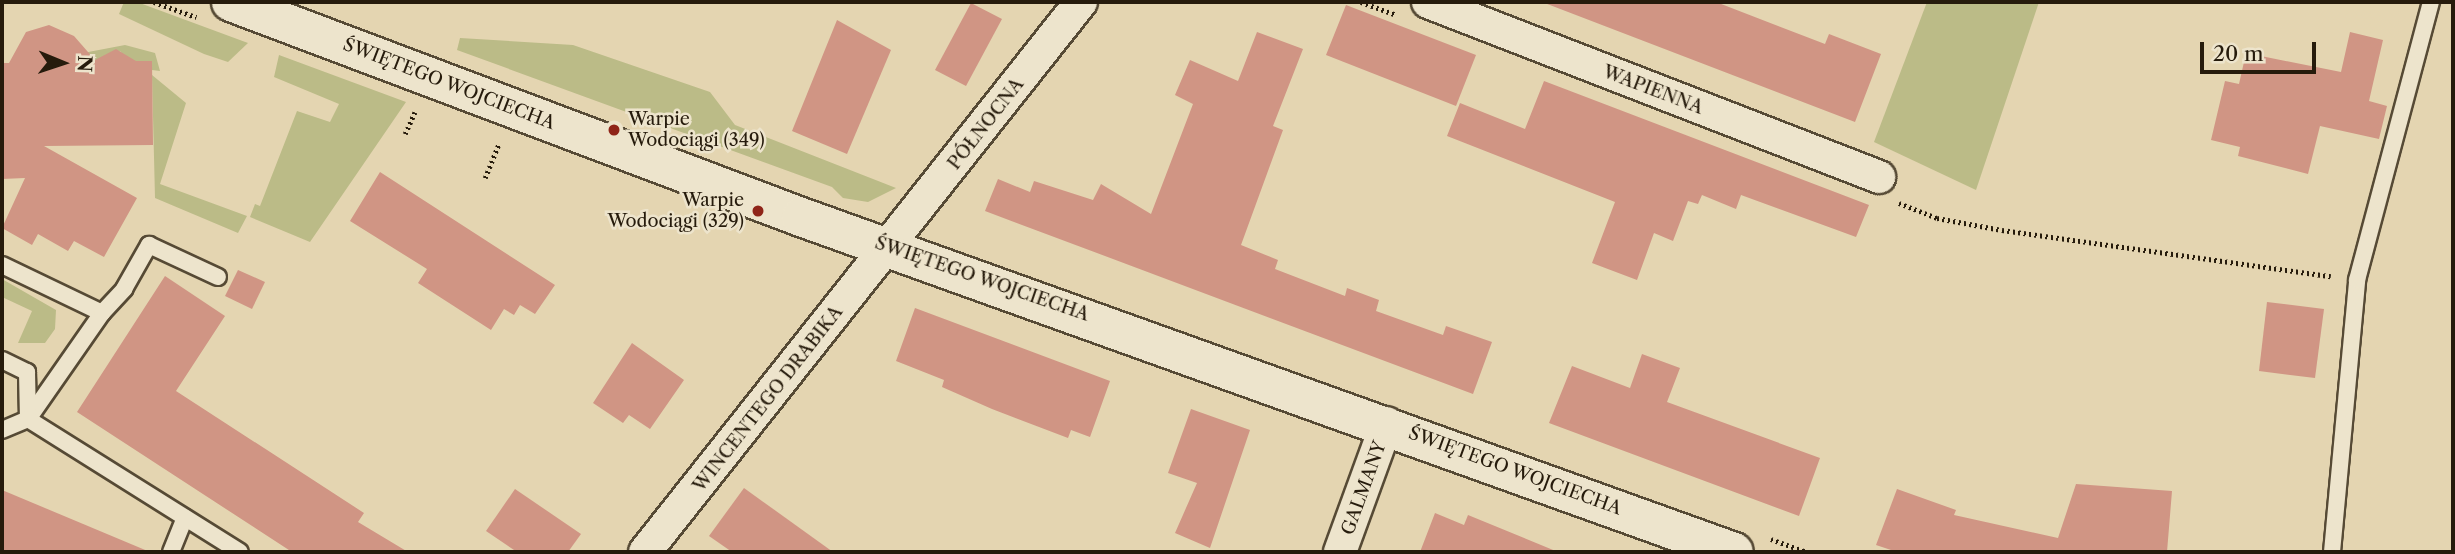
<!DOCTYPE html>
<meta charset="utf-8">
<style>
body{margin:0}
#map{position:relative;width:2455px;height:554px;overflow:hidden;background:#e4d5b1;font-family:"Libre Caslon Text",serif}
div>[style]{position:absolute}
.green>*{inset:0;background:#bbbb87}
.building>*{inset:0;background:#d09584}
.path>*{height:4.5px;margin-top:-2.25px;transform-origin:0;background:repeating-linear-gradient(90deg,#261b0c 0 2px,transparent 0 5.5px)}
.roads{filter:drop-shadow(2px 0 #564a35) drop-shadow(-2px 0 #564a35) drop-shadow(0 2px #564a35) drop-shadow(0 -2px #564a35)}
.lane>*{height:16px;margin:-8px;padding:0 8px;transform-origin:8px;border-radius:8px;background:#ede4cc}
.street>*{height:32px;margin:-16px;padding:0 16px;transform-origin:16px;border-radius:16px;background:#ede4cc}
.secondary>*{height:38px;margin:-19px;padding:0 19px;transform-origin:19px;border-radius:19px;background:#ede4cc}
.dots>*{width:19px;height:19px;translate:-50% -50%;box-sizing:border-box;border:4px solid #ede4cc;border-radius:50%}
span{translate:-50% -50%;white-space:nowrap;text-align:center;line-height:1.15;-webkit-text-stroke:5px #ede4cc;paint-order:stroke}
.street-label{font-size:18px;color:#261b0c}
.poi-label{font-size:18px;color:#261b0c}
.left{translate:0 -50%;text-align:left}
.right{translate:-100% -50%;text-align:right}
.frame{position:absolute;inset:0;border:4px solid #261b0c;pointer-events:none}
.north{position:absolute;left:28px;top:28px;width:70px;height:70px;-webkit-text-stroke:5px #ede4cc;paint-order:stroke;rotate:92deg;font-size:19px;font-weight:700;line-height:28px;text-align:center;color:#261b0c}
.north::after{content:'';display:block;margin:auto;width:24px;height:32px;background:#261b0c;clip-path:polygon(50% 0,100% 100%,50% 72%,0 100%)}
.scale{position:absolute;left:2200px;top:42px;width:116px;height:32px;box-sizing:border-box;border:4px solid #261b0c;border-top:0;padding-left:9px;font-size:21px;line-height:24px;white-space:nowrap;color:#261b0c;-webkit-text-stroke:5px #ede4cc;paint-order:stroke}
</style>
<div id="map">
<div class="green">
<i style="clip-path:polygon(124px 2px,137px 2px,248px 43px,228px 62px,204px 54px,119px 14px)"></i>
<i style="clip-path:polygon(1927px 2px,2039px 2px,1976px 190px,1874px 142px)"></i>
<i style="clip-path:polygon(460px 38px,573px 45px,710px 92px,735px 125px,896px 188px,868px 202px,843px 198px,832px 187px,457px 50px)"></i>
<i style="clip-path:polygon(125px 45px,155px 53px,160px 71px,152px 70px,151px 61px,128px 61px,120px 51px,103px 61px,86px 61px,83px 53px)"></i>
<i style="clip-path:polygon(279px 55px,406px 102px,310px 242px,250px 217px,255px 204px,260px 206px,297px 111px,330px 122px,339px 104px,274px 77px)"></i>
<i style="clip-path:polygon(152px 75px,186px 103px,160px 184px,247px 216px,238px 233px,155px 198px)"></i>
<i style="clip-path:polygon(2px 279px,56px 310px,55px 329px,45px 343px,18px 343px,32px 311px,2px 297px)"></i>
</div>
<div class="building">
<i style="clip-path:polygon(1542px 2px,1716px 2px,1825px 44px,1829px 34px,1881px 54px,1855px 122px)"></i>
<i style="clip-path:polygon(971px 3px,1002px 19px,966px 86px,935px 70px)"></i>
<i style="clip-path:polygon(1346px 5px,1476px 55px,1456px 106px,1326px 55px)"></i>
<i style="clip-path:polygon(837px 20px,891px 50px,847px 154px,792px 131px)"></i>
<i style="clip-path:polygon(49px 25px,74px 36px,95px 60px,116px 49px,136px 61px,152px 61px,153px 145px,44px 146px,137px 198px,104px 257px,74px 241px,68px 251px,38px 234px,32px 245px,2px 228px,25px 178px,2px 179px,2px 63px,9px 63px,26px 32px)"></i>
<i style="clip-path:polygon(1257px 32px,1303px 49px,1273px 126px,1283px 130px,1241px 245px,1278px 260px,1275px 269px,1345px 296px,1347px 288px,1379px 300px,1376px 311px,1443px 335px,1446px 326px,1492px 342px,1473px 394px,985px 211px,998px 179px,1030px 192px,1034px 181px,1093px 200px,1101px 184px,1151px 214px,1193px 104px,1175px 95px,1190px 60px,1238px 81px)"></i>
<i style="clip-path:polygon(2350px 32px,2383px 40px,2369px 101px,2387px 106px,2379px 139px,2320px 126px,2308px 174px,2238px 156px,2240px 147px,2211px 140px,2225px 81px,2239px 84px,2246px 53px,2341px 72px)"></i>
<i style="clip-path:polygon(1544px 81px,1869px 205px,1856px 237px,1741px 195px,1736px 209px,1702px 195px,1698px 204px,1688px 201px,1673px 241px,1654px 233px,1637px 280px,1592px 263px,1615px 202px,1447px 136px,1460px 103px,1525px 129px)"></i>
<i style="clip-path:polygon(380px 172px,555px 285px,535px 314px,520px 305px,514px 315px,504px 309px,491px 330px,418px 283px,427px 269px,350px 221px)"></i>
<i style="clip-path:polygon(238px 270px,265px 282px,252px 309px,225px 296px)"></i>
<i style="clip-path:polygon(165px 276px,225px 316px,176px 391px,364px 513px,358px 522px,408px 552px,292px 552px,77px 412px)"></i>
<i style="clip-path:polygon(2267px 302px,2324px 309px,2315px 378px,2259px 371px)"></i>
<i style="clip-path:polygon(915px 308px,1110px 381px,1090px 437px,1071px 430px,1068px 438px,992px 409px,942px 387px,944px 380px,896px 361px)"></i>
<i style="clip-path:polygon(632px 343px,684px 380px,650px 429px,629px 415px,623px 423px,593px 403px)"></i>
<i style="clip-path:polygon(1642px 354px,1680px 368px,1667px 402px,1820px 458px,1799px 516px,1549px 423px,1572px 366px,1630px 388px)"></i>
<i style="clip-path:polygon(1191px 409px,1250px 430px,1210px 548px,1175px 533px,1197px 483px,1168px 473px)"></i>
<i style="clip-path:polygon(2076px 484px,2172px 491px,2167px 552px,1897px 552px,1876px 545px,1897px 489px,1956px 510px,1954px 515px,2058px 538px)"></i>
<i style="clip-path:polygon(744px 488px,833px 552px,732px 552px,709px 536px)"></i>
<i style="clip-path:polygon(515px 489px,581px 534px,568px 552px,517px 552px,486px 531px)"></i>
<i style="clip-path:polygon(2px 490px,150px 552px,2px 552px)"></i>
<i style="clip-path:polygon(1435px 513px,1464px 525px,1468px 515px,1558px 552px,1420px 552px)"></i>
</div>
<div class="path">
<i style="left:154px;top:2px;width:45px;rotate:19.7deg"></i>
<i style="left:1361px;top:2px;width:37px;rotate:20deg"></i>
<i style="left:405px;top:134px;width:24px;rotate:-66deg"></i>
<i style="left:485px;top:178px;width:38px;rotate:-68deg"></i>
<i style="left:1899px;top:203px;width:41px;rotate:21.5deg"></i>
<i style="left:1937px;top:218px;width:66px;rotate:10.5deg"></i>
<i style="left:2002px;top:230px;width:332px;rotate:8deg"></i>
<i style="left:1771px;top:539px;width:37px;rotate:20deg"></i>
</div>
<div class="roads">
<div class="lane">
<i style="left:2px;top:265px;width:111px;rotate:25.6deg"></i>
<i style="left:102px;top:313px;width:129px;rotate:124.9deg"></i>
<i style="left:102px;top:313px;width:33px;rotate:-47deg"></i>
<i style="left:124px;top:289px;width:51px;rotate:-60.4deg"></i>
<i style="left:149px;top:245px;width:76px;rotate:24.9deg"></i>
<i style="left:2px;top:360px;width:28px;rotate:26deg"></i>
<i style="left:27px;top:372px;width:47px;rotate:88.8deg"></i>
<i style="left:2px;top:430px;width:28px;rotate:-23deg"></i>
<i style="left:28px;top:419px;width:250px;rotate:32.1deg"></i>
<i style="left:171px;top:552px;width:37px;rotate:-68deg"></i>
<i style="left:2332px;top:552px;width:273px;rotate:-84.7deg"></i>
<i style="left:2357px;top:280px;width:288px;rotate:-75.1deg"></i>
</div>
<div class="street">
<i style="left:1428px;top:2px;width:484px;rotate:21.2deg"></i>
<i style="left:645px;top:552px;width:702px;rotate:-51.6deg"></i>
<i style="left:1340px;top:552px;width:137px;rotate:-70deg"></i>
</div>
<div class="secondary">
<i style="left:231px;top:2px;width:609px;rotate:20.67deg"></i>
<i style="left:801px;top:217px;width:991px;rotate:19.75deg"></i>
</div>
</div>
<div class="dots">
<i style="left:614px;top:130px;background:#8f2418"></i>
<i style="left:758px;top:211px;background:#8f2418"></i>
</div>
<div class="street-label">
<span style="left:449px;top:84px;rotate:21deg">ŚWIĘTEGO WOJCIECHA</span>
<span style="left:1653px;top:90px;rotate:21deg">WAPIENNA</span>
<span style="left:986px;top:124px;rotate:-52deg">PÓŁNOCNA</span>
<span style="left:982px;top:279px;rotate:19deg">ŚWIĘTEGO WOJCIECHA</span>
<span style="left:768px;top:399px;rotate:-52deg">WINCENTEGO DRABIKA</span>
<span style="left:1515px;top:471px;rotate:20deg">ŚWIĘTEGO WOJCIECHA</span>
<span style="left:1364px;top:488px;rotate:-70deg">GALMANY</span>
</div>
<div class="poi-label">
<span class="left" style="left:628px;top:130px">Warpie<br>Wodociągi (349)</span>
<span class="right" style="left:744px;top:211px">Warpie<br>Wodociągi (329)</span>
</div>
<div class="frame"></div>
<div class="north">N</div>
<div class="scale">20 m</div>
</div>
